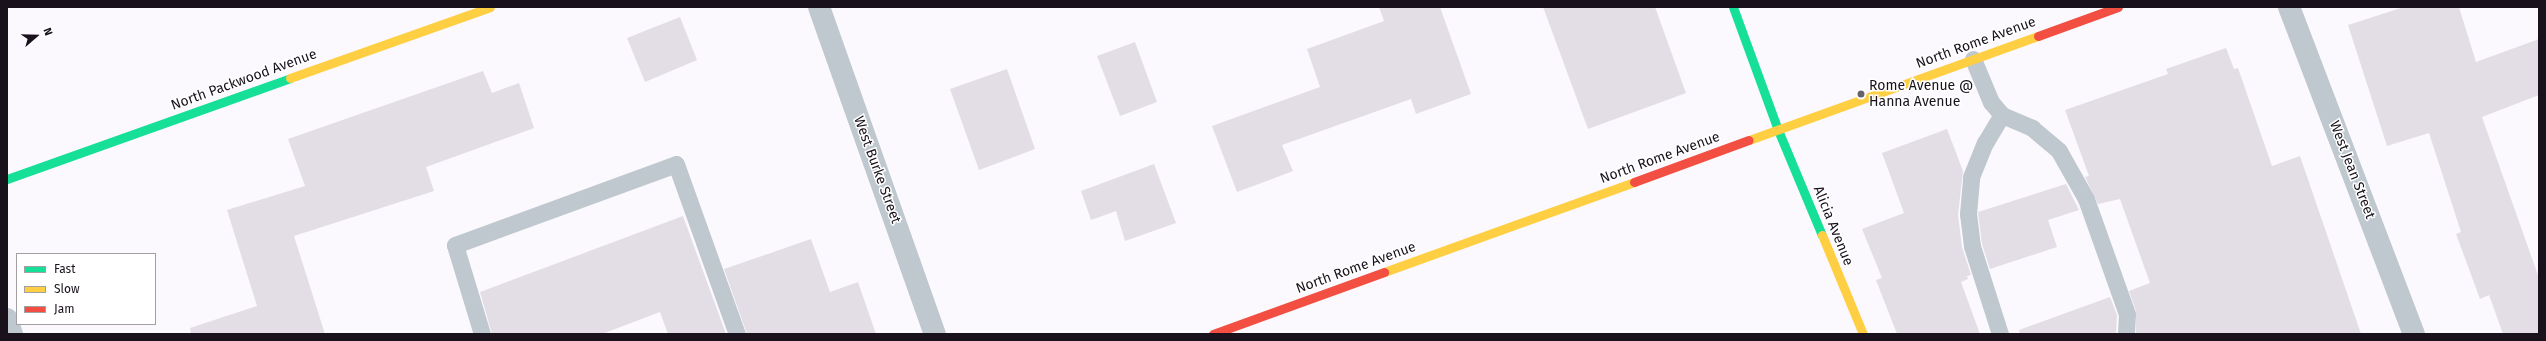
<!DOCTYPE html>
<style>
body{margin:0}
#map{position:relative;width:2546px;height:341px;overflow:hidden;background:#fbf9fd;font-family:"Fira Sans",sans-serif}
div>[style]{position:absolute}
.building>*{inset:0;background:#e3dee5}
.lane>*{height:17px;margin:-8.5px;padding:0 8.5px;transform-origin:8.5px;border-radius:8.5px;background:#bfc8cf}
.street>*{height:22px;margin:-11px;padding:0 11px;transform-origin:11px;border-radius:11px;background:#bfc8cf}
.fast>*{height:9px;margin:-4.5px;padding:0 4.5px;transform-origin:4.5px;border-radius:4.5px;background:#16e098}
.slow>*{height:9px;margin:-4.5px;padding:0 4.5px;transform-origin:4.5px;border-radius:4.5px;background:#ffcf43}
.jam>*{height:9px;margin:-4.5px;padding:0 4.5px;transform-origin:4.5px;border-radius:4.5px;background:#f24e42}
.dots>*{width:11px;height:11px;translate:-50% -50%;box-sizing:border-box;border:2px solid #fff;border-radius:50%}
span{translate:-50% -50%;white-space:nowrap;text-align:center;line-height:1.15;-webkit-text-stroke:3px #fff;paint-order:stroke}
.street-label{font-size:14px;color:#19121c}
.poi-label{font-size:14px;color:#19121c}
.left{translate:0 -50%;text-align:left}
.frame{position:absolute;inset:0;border:8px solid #19121c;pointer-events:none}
.legend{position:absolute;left:16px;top:253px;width:140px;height:72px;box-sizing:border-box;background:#fff;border:1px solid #a3a0a4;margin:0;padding:5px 7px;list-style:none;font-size:12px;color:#19121c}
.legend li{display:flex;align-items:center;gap:8px;height:20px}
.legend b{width:20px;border:1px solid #a3a0a4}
.north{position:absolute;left:16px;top:16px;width:40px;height:40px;-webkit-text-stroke:3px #fff;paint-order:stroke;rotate:70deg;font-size:11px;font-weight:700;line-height:16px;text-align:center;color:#19121c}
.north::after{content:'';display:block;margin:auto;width:14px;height:18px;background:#19121c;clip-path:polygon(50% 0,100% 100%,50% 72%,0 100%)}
</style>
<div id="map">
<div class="building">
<i style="clip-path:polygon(1379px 7px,1440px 7px,1471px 94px,1416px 114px,1411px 99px,1282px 145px,1293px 171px,1237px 192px,1212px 126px,1320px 87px,1307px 49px,1384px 21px)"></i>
<i style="clip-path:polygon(1543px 7px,1655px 7px,1686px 93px,1588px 129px)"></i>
<i style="clip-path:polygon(2404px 7px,2459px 7px,2476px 62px,2539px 39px,2539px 95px,2482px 117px,2539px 278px,2539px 334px,2503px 334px,2489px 295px,2480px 299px,2456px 234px,2461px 232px,2429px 133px,2387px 146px,2348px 25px)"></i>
<i style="clip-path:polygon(680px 17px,697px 60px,645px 82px,627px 38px)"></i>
<i style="clip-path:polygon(1135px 42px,1157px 102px,1120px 116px,1097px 56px)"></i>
<i style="clip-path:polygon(2226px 48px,2234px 69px,2238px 68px,2272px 166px,2300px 156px,2361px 334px,2136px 334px,2136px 311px,2129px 291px,2150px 283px,2120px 199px,2098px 204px,2085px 177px,2089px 176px,2065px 110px,2168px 74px,2166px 69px)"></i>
<i style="clip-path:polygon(1007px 69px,1035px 149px,979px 170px,950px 89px)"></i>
<i style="clip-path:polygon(483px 71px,492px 93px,519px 83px,534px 128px,426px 167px,434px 191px,294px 236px,325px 334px,191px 334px,190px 328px,257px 306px,227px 210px,305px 186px,288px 139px)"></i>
<i style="clip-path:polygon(1947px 129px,1963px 171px,1958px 215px,1962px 247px,1971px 275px,1967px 276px,1968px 279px,1961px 282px,1980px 334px,1897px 334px,1876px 280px,1882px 278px,1862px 229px,1904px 213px,1882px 153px)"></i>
<i style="clip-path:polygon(1154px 164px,1176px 223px,1125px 241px,1116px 211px,1091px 220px,1081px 191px)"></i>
<i style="clip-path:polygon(2066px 184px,2079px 210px,2048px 220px,2057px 247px,1990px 269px,1982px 244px,1978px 212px)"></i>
<i style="clip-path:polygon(683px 216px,726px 334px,668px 334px,660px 312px,602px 334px,492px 334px,480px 292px)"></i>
<i style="clip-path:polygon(811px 239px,830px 292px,858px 282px,876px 334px,747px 334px,724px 269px)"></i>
<i style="clip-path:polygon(2110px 297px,2117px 315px,2116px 334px,2020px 334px,2019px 330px)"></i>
</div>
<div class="lane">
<i style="left:1973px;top:59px;width:47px;rotate:67.3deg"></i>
<i style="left:1991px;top:102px;width:17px;rotate:50deg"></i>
<i style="left:2002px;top:115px;width:33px;rotate:23deg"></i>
<i style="left:2032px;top:128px;width:35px;rotate:40deg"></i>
<i style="left:2059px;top:151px;width:55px;rotate:60.6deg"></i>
<i style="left:2086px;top:199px;width:122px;rotate:70.4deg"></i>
<i style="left:2127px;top:314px;width:20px;rotate:93deg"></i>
<i style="left:482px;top:334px;width:93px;rotate:-106.9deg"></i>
<i style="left:455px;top:245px;width:235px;rotate:-20.1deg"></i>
<i style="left:676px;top:164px;width:181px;rotate:70.3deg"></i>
<i style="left:2000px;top:334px;width:92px;rotate:-107.7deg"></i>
<i style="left:1972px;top:246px;width:32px;rotate:-97deg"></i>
<i style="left:1968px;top:214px;width:37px;rotate:-85deg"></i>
<i style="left:1971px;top:177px;width:37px;rotate:-68deg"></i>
<i style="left:1985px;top:143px;width:33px;rotate:-59deg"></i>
</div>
<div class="street">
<i style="left:819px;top:7px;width:347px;rotate:70.5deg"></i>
<i style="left:2289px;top:7px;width:350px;rotate:69.1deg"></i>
<i style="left:7px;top:319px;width:16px;rotate:72deg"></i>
</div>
<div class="fast">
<i style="left:1733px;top:7px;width:131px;rotate:69.9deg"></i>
<i style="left:1778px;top:130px;width:114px;rotate:67.3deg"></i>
<i style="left:7px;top:179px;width:300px;rotate:-19.6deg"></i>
</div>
<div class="slow">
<i style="left:290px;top:78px;width:212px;rotate:-19.5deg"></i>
<i style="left:1749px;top:140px;width:307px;rotate:-19.8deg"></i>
<i style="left:1822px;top:235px;width:107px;rotate:67.5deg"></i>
<i style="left:1384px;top:272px;width:266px;rotate:-19.8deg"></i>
</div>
<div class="jam">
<i style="left:2038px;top:36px;width:85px;rotate:-19.9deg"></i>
<i style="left:1634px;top:182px;width:122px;rotate:-20.1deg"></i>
<i style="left:1213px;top:334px;width:182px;rotate:-19.9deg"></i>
</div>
<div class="dots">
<i style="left:1861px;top:94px;background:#68636b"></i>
</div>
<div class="street-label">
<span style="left:1976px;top:43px;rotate:-20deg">North Rome Avenue</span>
<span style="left:244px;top:80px;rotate:-20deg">North Packwood Avenue</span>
<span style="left:1660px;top:158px;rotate:-20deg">North Rome Avenue</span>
<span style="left:877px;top:170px;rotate:70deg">West Burke Street</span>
<span style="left:2352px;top:170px;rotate:69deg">West Jean Street</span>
<span style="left:1833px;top:226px;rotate:68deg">Alicia Avenue</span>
<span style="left:1356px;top:268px;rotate:-20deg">North Rome Avenue</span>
</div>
<div class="poi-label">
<span class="left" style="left:1869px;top:94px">Rome Avenue @<br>Hanna Avenue</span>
</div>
<div class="frame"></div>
<ul class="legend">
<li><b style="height:5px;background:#16e098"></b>Fast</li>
<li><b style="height:5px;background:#ffcf43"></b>Slow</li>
<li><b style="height:5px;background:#f24e42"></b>Jam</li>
</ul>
<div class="north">N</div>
</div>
